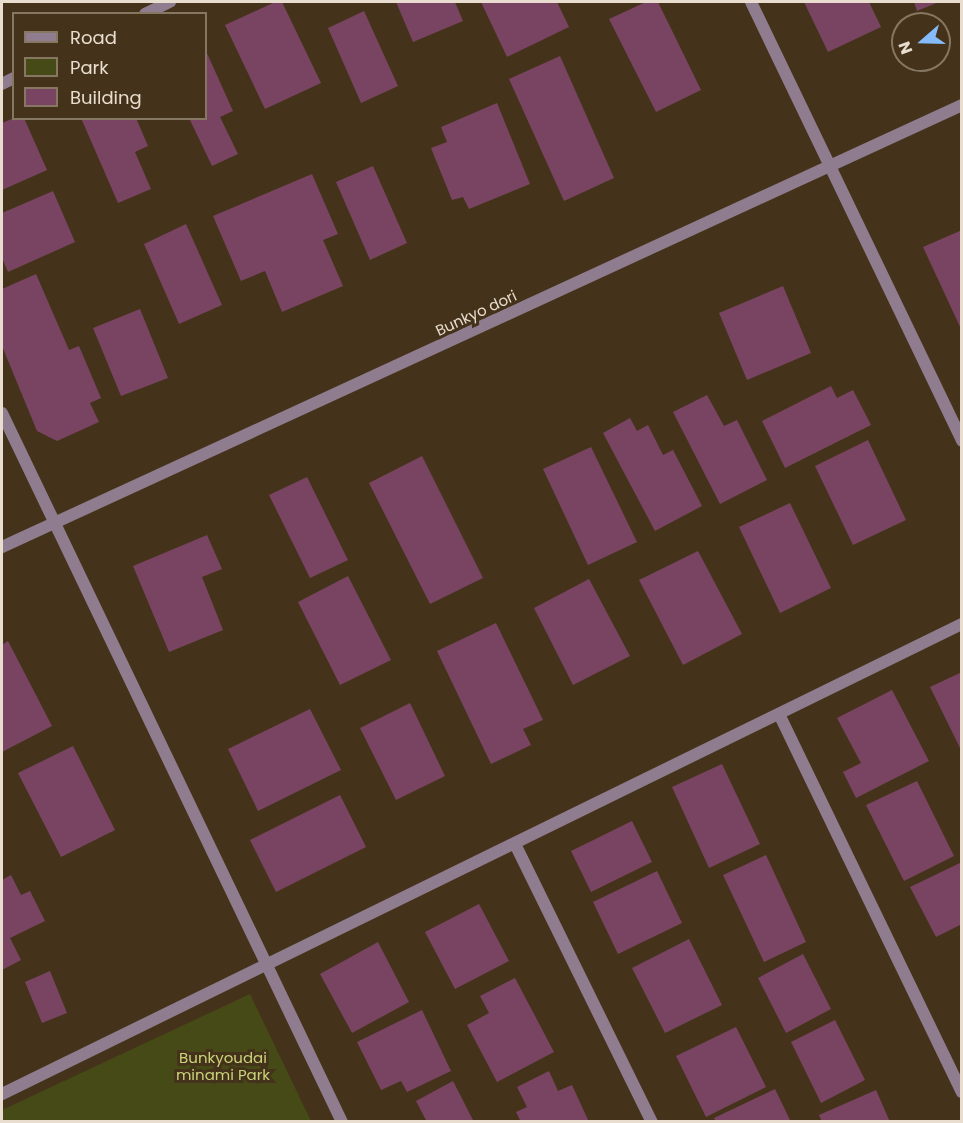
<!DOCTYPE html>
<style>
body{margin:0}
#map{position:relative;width:963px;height:1123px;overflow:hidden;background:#44331a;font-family:Poppins,sans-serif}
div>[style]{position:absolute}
.green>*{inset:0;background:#464a16}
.building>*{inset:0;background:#784462}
.minor>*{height:12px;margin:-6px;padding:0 6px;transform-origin:6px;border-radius:6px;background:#8f7c8f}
.tertiary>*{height:12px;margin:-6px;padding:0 6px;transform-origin:6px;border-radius:6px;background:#8f7c8f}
span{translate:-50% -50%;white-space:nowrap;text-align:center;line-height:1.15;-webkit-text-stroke:6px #44331a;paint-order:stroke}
.street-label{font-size:15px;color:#e9ddcf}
.park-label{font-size:15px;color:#c9d37a}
.frame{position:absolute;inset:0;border:3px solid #e9ddcf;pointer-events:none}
.legend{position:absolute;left:12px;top:12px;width:195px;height:108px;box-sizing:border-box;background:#44331a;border:2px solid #867762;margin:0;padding:8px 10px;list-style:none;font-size:18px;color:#e9ddcf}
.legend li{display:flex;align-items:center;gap:12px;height:30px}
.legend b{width:30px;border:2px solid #867762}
.north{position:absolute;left:891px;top:12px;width:60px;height:60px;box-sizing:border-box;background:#44331a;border:2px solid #867762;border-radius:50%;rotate:250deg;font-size:16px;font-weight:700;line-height:24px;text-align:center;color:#e9ddcf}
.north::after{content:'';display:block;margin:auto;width:21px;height:27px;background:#85bbfb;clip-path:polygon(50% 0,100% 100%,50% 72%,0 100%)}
</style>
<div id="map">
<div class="green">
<i style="clip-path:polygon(250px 994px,311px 1121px,2px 1121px,2px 1110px)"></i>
</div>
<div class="building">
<i style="clip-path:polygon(275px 2px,282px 2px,321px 83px,265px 109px,225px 25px)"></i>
<i style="clip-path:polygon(396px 2px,455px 2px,463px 21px,413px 42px)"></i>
<i style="clip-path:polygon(481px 2px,557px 2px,569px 27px,507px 57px)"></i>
<i style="clip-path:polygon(646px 2px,658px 2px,701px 90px,656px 112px,609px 19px)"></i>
<i style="clip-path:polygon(804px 2px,869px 2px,881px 27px,828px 52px)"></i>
<i style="clip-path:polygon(914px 2px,939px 2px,917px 11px)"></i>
<i style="clip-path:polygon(364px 11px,398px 86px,361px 103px,328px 28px)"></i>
<i style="clip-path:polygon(206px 51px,233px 111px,220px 117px,238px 154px,212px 166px,189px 118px,206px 118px)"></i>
<i style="clip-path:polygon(560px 56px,614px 178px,564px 201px,509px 79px)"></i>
<i style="clip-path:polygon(497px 103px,530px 184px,469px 209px,463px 197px,452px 200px,431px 148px,447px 142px,441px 127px)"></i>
<i style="clip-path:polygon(14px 118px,24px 118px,47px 170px,2px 190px,2px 123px)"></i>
<i style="clip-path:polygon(81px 118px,136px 118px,148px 146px,135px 152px,151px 189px,118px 203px)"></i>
<i style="clip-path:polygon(373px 166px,407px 243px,370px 260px,336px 182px)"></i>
<i style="clip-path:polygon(312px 174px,338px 234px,323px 240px,343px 286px,282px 312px,265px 271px,241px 281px,213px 216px)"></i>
<i style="clip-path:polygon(53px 191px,75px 242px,8px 272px,2px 258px,2px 213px)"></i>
<i style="clip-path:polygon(186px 224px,222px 305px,179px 324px,144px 244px)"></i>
<i style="clip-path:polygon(962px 230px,962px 331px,923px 247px)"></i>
<i style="clip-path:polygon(36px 274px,69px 350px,79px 346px,101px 398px,90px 403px,99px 422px,57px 441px,37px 431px,2px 346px,2px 289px)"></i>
<i style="clip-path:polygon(783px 286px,811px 353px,747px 380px,719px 313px)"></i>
<i style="clip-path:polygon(140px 309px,168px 378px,121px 396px,93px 328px)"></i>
<i style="clip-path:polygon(831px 386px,837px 398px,853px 390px,871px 425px,785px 468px,762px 421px)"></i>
<i style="clip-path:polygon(707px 395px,724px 426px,737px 420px,767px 480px,720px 504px,673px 412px)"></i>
<i style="clip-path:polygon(630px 418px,637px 431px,648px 425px,663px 455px,673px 450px,702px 506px,655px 531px,603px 433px)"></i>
<i style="clip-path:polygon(868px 440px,906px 520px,853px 545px,815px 466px)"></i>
<i style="clip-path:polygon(591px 447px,637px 542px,588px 565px,543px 469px)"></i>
<i style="clip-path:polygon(422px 456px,483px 578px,430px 604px,369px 483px)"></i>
<i style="clip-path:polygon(307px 477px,348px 560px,310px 578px,269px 495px)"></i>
<i style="clip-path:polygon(790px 503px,831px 588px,780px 613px,739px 527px)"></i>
<i style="clip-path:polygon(207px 535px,222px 569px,202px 577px,223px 630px,169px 652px,133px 566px)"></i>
<i style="clip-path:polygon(698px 551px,742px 634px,683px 665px,639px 580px)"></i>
<i style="clip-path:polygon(348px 576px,391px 660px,340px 685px,298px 602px)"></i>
<i style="clip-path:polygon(589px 579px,630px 656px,573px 685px,534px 608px)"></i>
<i style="clip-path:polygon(496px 623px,543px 720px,523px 729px,531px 745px,491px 764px,437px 651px)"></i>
<i style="clip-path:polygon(8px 641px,52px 726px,2px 752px,2px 645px)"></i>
<i style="clip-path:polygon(962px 672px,962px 752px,930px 687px)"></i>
<i style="clip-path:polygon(892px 690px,929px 761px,856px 798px,843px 772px,861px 763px,837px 718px)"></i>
<i style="clip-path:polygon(410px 703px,445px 776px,396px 800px,360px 728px)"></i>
<i style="clip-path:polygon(310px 709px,341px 770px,258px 811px,228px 749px)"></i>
<i style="clip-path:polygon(73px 746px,115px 830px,61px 857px,18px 773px)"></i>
<i style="clip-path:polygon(722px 764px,760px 844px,709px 868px,672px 787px)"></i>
<i style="clip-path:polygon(917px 781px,954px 856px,904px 881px,866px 805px)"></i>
<i style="clip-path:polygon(340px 795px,366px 847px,276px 892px,250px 840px)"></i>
<i style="clip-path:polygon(632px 821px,652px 862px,591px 892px,571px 851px)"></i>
<i style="clip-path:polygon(766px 855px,806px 942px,764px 962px,723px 875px)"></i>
<i style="clip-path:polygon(962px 862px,962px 924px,936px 937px,910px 887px)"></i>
<i style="clip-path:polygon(657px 871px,682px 923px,618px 954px,593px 902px)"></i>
<i style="clip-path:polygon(11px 875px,21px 895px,30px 891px,45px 921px,10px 938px,21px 960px,2px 970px,2px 880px)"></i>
<i style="clip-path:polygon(479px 904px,509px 961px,455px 989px,425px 932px)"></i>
<i style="clip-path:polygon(689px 939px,722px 1005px,665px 1033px,632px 968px)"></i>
<i style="clip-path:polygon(378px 942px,409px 1002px,352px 1033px,320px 974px)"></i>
<i style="clip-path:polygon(803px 954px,831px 1009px,786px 1033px,758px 978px)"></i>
<i style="clip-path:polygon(50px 971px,67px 1013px,42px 1023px,25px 982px)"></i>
<i style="clip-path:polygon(515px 978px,554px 1052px,497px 1082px,467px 1025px,489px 1013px,480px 996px)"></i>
<i style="clip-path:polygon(422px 1010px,451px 1071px,407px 1092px,401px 1081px,381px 1090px,357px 1042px)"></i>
<i style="clip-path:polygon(835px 1020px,865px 1080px,821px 1103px,791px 1042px)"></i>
<i style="clip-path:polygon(736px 1027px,766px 1087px,706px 1117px,676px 1056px)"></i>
<i style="clip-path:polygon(549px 1071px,558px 1091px,572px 1085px,589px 1122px,521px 1122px,516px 1112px,527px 1107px,517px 1087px)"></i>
<i style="clip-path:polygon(453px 1081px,474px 1122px,427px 1122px,416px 1101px)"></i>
<i style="clip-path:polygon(775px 1089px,791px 1122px,716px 1122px,714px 1118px)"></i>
<i style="clip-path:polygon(876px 1090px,890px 1122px,822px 1122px,819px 1115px)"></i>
</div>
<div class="minor">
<i style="left:751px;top:2px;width:487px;rotate:64.3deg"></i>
<i style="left:145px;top:14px;width:28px;rotate:-26deg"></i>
<i style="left:2px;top:84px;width:13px;rotate:-27deg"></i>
<i style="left:2px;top:413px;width:786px;rotate:64.38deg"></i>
<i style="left:779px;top:714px;width:420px;rotate:64.2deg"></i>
<i style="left:515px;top:844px;width:310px;rotate:63.8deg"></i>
<i style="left:2px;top:1094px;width:1069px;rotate:-26.09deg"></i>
</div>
<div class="tertiary">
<i style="left:2px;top:547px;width:1057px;rotate:-24.72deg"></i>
</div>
<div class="street-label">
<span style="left:476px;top:313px;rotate:-25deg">Bunkyo dori</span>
</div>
<div class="park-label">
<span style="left:223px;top:1066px">Bunkyoudai<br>minami Park</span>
</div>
<div class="frame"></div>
<ul class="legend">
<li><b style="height:8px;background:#8f7c8f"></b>Road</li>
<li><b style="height:16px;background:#464a16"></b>Park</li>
<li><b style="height:16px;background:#784462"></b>Building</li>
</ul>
<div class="north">N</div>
</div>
